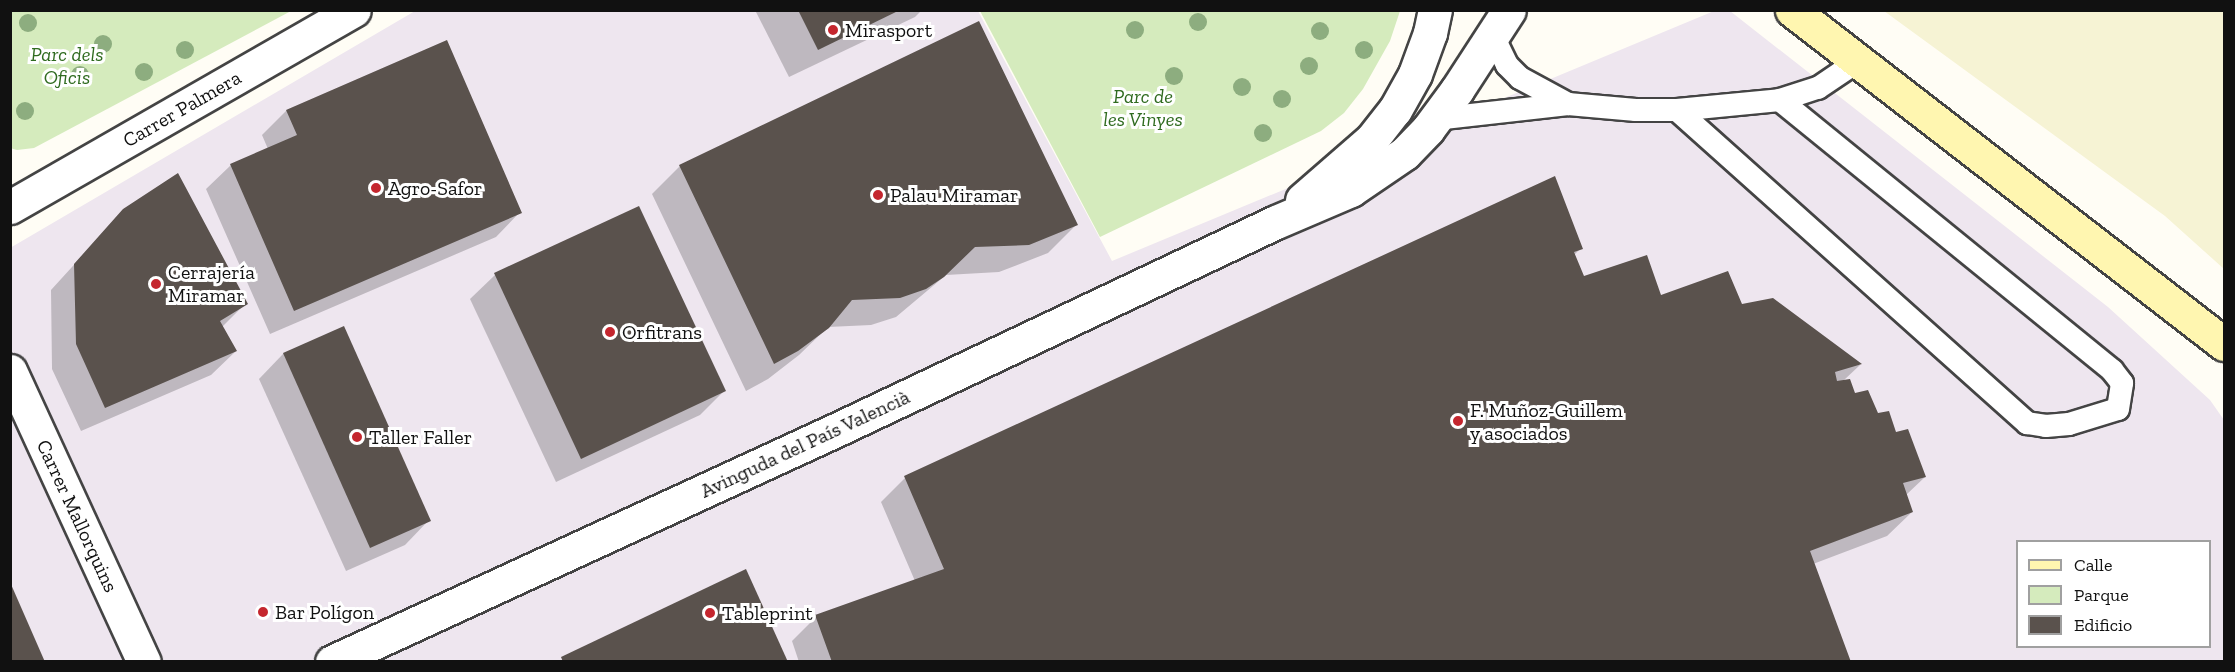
<!DOCTYPE html>
<meta charset="utf-8">
<style>
body{margin:0}
#map{position:relative;width:2235px;height:672px;overflow:hidden;background:#fffdf5;font-family:"Zilla Slab",serif}
div>[style]{position:absolute}
.industrial>*{inset:0;background:#eee6ef}
.farmland>*{inset:0;background:#f6f3d4}
.green>*{inset:0;background:#d5ebbd}
.shadow>*{inset:0;background:#0003}
.building>*{inset:0;background:#5a524d}
.roads{filter:drop-shadow(2px 0 #444) drop-shadow(-2px 0 #444) drop-shadow(0 2px #444) drop-shadow(0 -2px #444)}
.service>*{height:22px;margin:-11px;padding:0 11px;transform-origin:11px;border-radius:11px;background:#fff}
.minor>*{height:33px;margin:-16.5px;padding:0 16.5px;transform-origin:16.5px;border-radius:16.5px;background:#fff}
.secondary>*{height:33px;margin:-16.5px;padding:0 16.5px;transform-origin:16.5px;border-radius:16.5px;background:#fff6b0}
.trees>*{width:18px;height:18px;margin:-9px;border-radius:50%;background:#8dad7f}
.dots>*{width:16px;height:16px;translate:-50% -50%;box-sizing:border-box;border:3px solid #fff;border-radius:50%}
span{translate:-50% -50%;white-space:nowrap;text-align:center;line-height:1.15;-webkit-text-stroke:6px #fff;paint-order:stroke}
.poi-label{font-size:20px;color:#111}
.left{translate:0 -50%;text-align:left}
.park-label{font-size:20px;color:#2f6b1f;font-style:italic}
.street-label{font-size:20px;color:#111}
.frame{position:absolute;inset:0;border:12px solid #111;pointer-events:none}
.legend{position:absolute;left:2016px;top:540px;width:195px;height:108px;box-sizing:border-box;background:#fff;border:2px solid #a0a0a0;margin:0;padding:8px 10px;list-style:none;font-size:18px;color:#111}
.legend li{display:flex;align-items:center;gap:12px;height:30px}
.legend b{width:30px;border:2px solid #a0a0a0}
</style>
<div id="map">
<div class="industrial">
<i style="clip-path:polygon(evenodd,415px 11px,978px 11px,1112px 261px,1714px 11px,1730px 11px,2108px 307px,2210px 400px,2224px 420px,2224px 661px,11px 661px,10px 248px,415px 11px,2018px 542px,2210px 542px,2210px 646px,2018px 646px,2018px 542px)"></i>
</div>
<div class="farmland">
<i style="clip-path:polygon(1884px 11px,2224px 11px,2224px 269px,2165px 216px)"></i>
</div>
<div class="green">
<i style="clip-path:polygon(11px 10px,291px 10px,291px 11px,34px 148px,17px 150px,10px 148px)"></i>
<i style="clip-path:polygon(980px 11px,1400px 11px,1390px 41px,1363px 89px,1344px 113px,1321px 131px,1100px 237px)"></i>
</div>
<div class="shadow">
<i style="clip-path:polygon(755px 10px,922px 10px,915px 17px,789px 77px)"></i>
<i style="clip-path:polygon(446px 42px,520px 212px,496px 237px,270px 334px,206px 189px,231px 165px,268px 149px,262px 135px,286px 111px)"></i>
<i style="clip-path:polygon(680px 166px,1076px 225px,1048px 253px,999px 272px,946px 275px,896px 317px,871px 325px,828px 327px,799px 355px,768px 379px,746px 391px,652px 194px)"></i>
<i style="clip-path:polygon(638px 208px,724px 391px,700px 415px,556px 482px,470px 299px,495px 275px)"></i>
<i style="clip-path:polygon(124px 210px,246px 303px,222px 327px,236px 351px,211px 375px,81px 431px,52px 369px,51px 290px)"></i>
<i style="clip-path:polygon(1581px 248px,1574px 255px,1583px 278px,1660px 296px,1741px 306px,1860px 365px,1843px 381px,1895px 434px,1925px 477px,1906px 495px,1912px 512px,1887px 536px,1813px 564px,1849px 662px,799px 662px,792px 641px,816px 617px,915px 581px,881px 502px,905px 478px)"></i>
<i style="clip-path:polygon(343px 328px,429px 520px,405px 545px,346px 571px,259px 379px,283px 354px)"></i>
</div>
<div class="building">
<i style="clip-path:polygon(798px 10px,900px 10px,818px 50px)"></i>
<i style="clip-path:polygon(979px 21px,1078px 225px,1029px 245px,975px 247px,944px 277px,926px 289px,900px 298px,852px 300px,829px 328px,798px 351px,774px 364px,679px 165px)"></i>
<i style="clip-path:polygon(447px 40px,522px 213px,294px 311px,230px 164px,297px 135px,286px 110px)"></i>
<i style="clip-path:polygon(178px 173px,248px 304px,220px 321px,237px 351px,105px 408px,76px 344px,74px 264px,123px 209px)"></i>
<i style="clip-path:polygon(1555px 176px,1583px 249px,1574px 252px,1584px 276px,1647px 255px,1661px 295px,1728px 271px,1742px 304px,1773px 298px,1862px 364px,1835px 372px,1837px 381px,1850px 379px,1855px 393px,1868px 390px,1878px 413px,1889px 411px,1896px 432px,1908px 429px,1926px 477px,1903px 483px,1913px 512px,1810px 551px,1851px 662px,832px 662px,815px 615px,944px 569px,904px 476px)"></i>
<i style="clip-path:polygon(639px 206px,726px 391px,581px 459px,494px 273px)"></i>
<i style="clip-path:polygon(344px 326px,431px 521px,370px 548px,283px 353px)"></i>
<i style="clip-path:polygon(746px 569px,788px 662px,563px 662px,561px 657px)"></i>
<i style="clip-path:polygon(10px 582px,45px 662px,10px 662px)"></i>
</div>
<div class="roads">
<div class="service">
<i style="left:1492px;top:34px;width:34px;rotate:64deg"></i>
<i style="left:1507px;top:65px;width:18px;rotate:45deg"></i>
<i style="left:1520px;top:78px;width:55px;rotate:28.4deg"></i>
<i style="left:1677px;top:110px;width:470px;rotate:41.8deg"></i>
<i style="left:2027px;top:423px;width:19px;rotate:9deg"></i>
<i style="left:2046px;top:426px;width:23px;rotate:-5deg"></i>
<i style="left:2069px;top:424px;width:51px;rotate:-17deg"></i>
<i style="left:2118px;top:409px;width:26px;rotate:-81deg"></i>
<i style="left:2122px;top:383px;width:16px;rotate:-128deg"></i>
<i style="left:2112px;top:370px;width:428px;rotate:-140.9deg"></i>
<i style="left:1435px;top:119px;width:134px;rotate:-6.4deg"></i>
<i style="left:1568px;top:104px;width:68px;rotate:5deg"></i>
<i style="left:1636px;top:110px;width:41px"></i>
<i style="left:1677px;top:110px;width:103px;rotate:-5.5deg"></i>
<i style="left:1780px;top:100px;width:40px;rotate:-18deg"></i>
<i style="left:1818px;top:88px;width:48px;rotate:-34deg"></i>
</div>
<div class="minor">
<i style="left:1302px;top:200px;width:93px;rotate:-41.1deg"></i>
<i style="left:1372px;top:139px;width:37px;rotate:-52deg"></i>
<i style="left:1395px;top:110px;width:41px;rotate:-60.9deg"></i>
<i style="left:1415px;top:74px;width:44px;rotate:-69.9deg"></i>
<i style="left:1430px;top:33px;width:24px;rotate:-78deg"></i>
<i style="left:10px;top:207px;width:396px;rotate:-29.8deg"></i>
<i style="left:10px;top:371px;width:320px;rotate:65.3deg"></i>
<i style="left:332px;top:662px;width:557px;rotate:-24.72deg"></i>
<i style="left:838px;top:429px;width:484px;rotate:-25.3deg"></i>
<i style="left:1276px;top:222px;width:82px;rotate:-23.1deg"></i>
<i style="left:1351px;top:190px;width:65px;rotate:-34.4deg"></i>
<i style="left:1405px;top:153px;width:33px;rotate:-46deg"></i>
<i style="left:1428px;top:129px;width:49px;rotate:-53.4deg"></i>
<i style="left:1457px;top:90px;width:95px;rotate:-57deg"></i>
</div>
<div class="secondary">
<i style="left:1792px;top:10px;width:546px;rotate:37.71deg"></i>
</div>
</div>
<div class="trees">
<i style="left:1198px;top:22px"></i>
<i style="left:28px;top:23px"></i>
<i style="left:1135px;top:30px"></i>
<i style="left:1320px;top:31px"></i>
<i style="left:103px;top:44px"></i>
<i style="left:185px;top:50px"></i>
<i style="left:1364px;top:50px"></i>
<i style="left:1309px;top:66px"></i>
<i style="left:144px;top:72px"></i>
<i style="left:80px;top:75px"></i>
<i style="left:1174px;top:76px"></i>
<i style="left:1242px;top:87px"></i>
<i style="left:1282px;top:99px"></i>
<i style="left:25px;top:111px"></i>
<i style="left:1263px;top:133px"></i>
</div>
<div class="dots">
<i style="left:833px;top:30px;background:#c4262e"></i>
<i style="left:376px;top:188px;background:#c4262e"></i>
<i style="left:878px;top:195px;background:#c4262e"></i>
<i style="left:156px;top:284px;background:#c4262e"></i>
<i style="left:610px;top:332px;background:#c4262e"></i>
<i style="left:1458px;top:421px;background:#c4262e"></i>
<i style="left:357px;top:437px;background:#c4262e"></i>
<i style="left:263px;top:612px;background:#c4262e"></i>
<i style="left:710px;top:613px;background:#c4262e"></i>
</div>
<div class="poi-label">
<span class="left" style="left:845px;top:30px">Mirasport</span>
<span class="left" style="left:388px;top:188px">Agro-Safor</span>
<span class="left" style="left:890px;top:195px">Palau Miramar</span>
<span class="left" style="left:168px;top:284px">Cerrajería<br>Miramar</span>
<span class="left" style="left:622px;top:332px">Orfitrans</span>
<span class="left" style="left:1470px;top:422px">F. Muñoz-Guillem<br>y asociados</span>
<span class="left" style="left:369px;top:437px">Taller Faller</span>
<span class="left" style="left:275px;top:612px">Bar Polígon</span>
<span class="left" style="left:722px;top:613px">Tableprint</span>
</div>
<div class="park-label">
<span style="left:67px;top:66px">Parc dels<br>Oficis</span>
<span style="left:1143px;top:108px">Parc de<br>les Vinyes</span>
</div>
<div class="street-label">
<span style="left:182px;top:109px;rotate:-30deg">Carrer Palmera</span>
<span style="left:805px;top:444px;rotate:-25deg">Avinguda del País Valencià</span>
<span style="left:77px;top:516px;rotate:65deg">Carrer Mallorquins</span>
</div>
<div class="frame"></div>
<ul class="legend">
<li><b style="height:8px;background:#fff6b0"></b>Calle</li>
<li><b style="height:16px;background:#d5ebbd"></b>Parque</li>
<li><b style="height:16px;background:#5a524d"></b>Edificio</li>
</ul>
</div>
